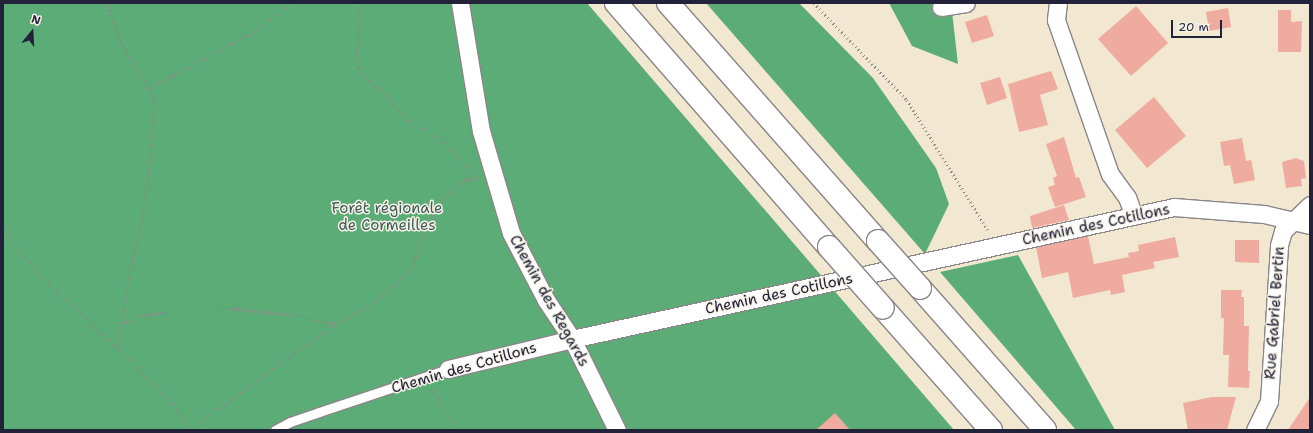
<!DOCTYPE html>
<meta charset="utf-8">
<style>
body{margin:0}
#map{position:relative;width:1313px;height:433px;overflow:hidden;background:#f2e8d1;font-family:"Shantell Sans",sans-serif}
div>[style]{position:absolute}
.forest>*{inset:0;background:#5cac78}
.building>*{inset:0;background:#efab9f}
.path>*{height:2.5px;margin-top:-1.25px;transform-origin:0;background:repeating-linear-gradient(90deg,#8a8586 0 1px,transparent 0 4px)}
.roads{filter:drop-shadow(1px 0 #8a8586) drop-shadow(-1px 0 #8a8586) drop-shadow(0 1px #8a8586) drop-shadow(0 -1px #8a8586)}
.lane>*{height:9px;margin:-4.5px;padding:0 4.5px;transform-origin:4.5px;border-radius:4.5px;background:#fff}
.street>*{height:17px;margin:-8.5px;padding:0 8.5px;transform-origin:8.5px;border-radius:8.5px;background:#fff}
.highway>*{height:22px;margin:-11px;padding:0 11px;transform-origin:11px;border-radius:11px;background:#fff}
.bridges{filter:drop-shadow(1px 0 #8a8586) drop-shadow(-1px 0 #8a8586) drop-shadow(0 1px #8a8586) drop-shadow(0 -1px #8a8586)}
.highway-bridge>*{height:22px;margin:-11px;padding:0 11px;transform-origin:11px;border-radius:11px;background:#fff}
span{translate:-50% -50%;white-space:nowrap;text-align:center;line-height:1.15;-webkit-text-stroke:3px #f7f3e8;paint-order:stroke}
.park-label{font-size:15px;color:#3e5c57}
.street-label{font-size:15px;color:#22223b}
.frame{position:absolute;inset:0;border:4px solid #22223b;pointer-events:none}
.north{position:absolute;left:12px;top:12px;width:40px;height:40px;-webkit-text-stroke:3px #f7f3e8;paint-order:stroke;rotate:18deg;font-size:11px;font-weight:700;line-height:16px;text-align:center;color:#22223b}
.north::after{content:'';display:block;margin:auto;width:14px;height:18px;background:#22223b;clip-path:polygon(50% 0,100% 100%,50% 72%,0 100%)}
.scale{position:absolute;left:1171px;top:20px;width:51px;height:18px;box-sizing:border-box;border:2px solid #22223b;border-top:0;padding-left:5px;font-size:12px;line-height:14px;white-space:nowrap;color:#22223b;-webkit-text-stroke:3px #f7f3e8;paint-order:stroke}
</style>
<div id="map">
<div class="forest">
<i style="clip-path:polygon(3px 3px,587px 3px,954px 430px,3px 430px)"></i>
<i style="clip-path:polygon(706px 3px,799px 3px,873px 78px,936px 168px,949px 204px,925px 254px)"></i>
<i style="clip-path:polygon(889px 3px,951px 3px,958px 64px,912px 46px)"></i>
<i style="clip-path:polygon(1018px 255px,1115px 430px,1076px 430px,940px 272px)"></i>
</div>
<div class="building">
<i style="clip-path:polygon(1136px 6px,1168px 43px,1131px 76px,1098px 39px)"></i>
<i style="clip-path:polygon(1228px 8px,1231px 27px,1209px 31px,1206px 12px)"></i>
<i style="clip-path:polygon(1278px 10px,1291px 10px,1291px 22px,1302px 21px,1301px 52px,1278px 52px)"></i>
<i style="clip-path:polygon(987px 15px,994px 36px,972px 43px,965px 22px)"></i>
<i style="clip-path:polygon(1051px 71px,1058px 89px,1040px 95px,1048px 125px,1019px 132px,1008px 84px)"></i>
<i style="clip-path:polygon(1000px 77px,1007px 98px,987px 105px,980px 83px)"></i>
<i style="clip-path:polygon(1154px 97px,1186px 136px,1147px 168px,1115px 130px)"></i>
<i style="clip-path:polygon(1064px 137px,1076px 178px,1079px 177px,1086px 197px,1055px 207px,1048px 187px,1055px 185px,1053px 178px,1057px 176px,1046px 144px)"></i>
<i style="clip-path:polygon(1242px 138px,1246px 161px,1251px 160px,1255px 180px,1234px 184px,1230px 165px,1224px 166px,1220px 142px)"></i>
<i style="clip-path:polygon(1296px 158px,1304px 161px,1306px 178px,1301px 179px,1302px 186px,1286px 188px,1282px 162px)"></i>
<i style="clip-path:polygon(1064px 205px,1069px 220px,1032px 228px,1030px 216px)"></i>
<i style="clip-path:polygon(1088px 236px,1094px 264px,1129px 257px,1128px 253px,1139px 251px,1138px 245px,1175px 237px,1179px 257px,1153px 262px,1155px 268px,1122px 275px,1125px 292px,1111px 295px,1110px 290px,1073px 298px,1068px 272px,1042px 278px,1036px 247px)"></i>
<i style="clip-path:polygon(1235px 240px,1259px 240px,1259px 263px,1235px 262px)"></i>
<i style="clip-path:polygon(1221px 290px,1242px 290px,1241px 297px,1244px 297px,1244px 326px,1249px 326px,1248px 371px,1250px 371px,1249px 388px,1228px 387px,1229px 355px,1223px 355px,1224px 318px,1221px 318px)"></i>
<i style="clip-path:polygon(1212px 397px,1236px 397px,1227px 430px,1188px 430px,1183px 403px)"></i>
<i style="clip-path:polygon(1310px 397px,1310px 430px,1288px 430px)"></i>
<i style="clip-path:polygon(835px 413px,850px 430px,816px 430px)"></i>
</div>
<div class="path">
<i style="left:105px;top:3px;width:9px;rotate:58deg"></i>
<i style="left:110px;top:11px;width:34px;rotate:71deg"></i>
<i style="left:121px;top:43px;width:53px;rotate:58.1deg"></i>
<i style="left:149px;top:88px;width:17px;rotate:69deg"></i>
<i style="left:155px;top:104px;width:70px;rotate:94.9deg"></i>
<i style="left:149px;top:174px;width:49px;rotate:98.3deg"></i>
<i style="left:142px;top:222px;width:42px;rotate:103.7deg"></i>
<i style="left:132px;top:263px;width:85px;rotate:99.5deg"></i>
<i style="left:118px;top:347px;width:81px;rotate:46deg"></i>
<i style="left:174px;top:405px;width:30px;rotate:57deg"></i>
<i style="left:362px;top:3px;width:16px;rotate:105deg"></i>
<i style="left:358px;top:18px;width:19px;rotate:87deg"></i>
<i style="left:359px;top:37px;width:18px;rotate:96deg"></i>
<i style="left:357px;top:55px;width:13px;rotate:81deg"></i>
<i style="left:359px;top:68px;width:12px;rotate:59deg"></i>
<i style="left:365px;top:78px;width:24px;rotate:36deg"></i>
<i style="left:384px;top:92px;width:38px;rotate:50deg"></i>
<i style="left:408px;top:121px;width:36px;rotate:28deg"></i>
<i style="left:440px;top:138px;width:50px;rotate:45.8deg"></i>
<i style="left:814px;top:3px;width:134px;rotate:46.2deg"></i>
<i style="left:907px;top:100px;width:153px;rotate:58.1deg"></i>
<i style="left:149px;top:88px;width:119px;rotate:-28.1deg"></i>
<i style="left:254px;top:32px;width:48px;rotate:-37.3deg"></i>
<i style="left:3px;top:224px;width:43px;rotate:56.3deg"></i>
<i style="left:27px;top:260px;width:27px;rotate:48deg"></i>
<i style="left:45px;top:280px;width:49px;rotate:42.5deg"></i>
<i style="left:81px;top:313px;width:20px;rotate:49deg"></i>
<i style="left:94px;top:328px;width:31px;rotate:38deg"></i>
<i style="left:122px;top:323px;width:19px;rotate:-21deg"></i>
<i style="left:140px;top:316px;width:25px;rotate:-9deg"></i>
<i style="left:165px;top:312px;width:65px;rotate:-3.5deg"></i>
<i style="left:230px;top:308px;width:69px;rotate:6.6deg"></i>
<i style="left:299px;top:316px;width:38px;rotate:12deg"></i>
<i style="left:432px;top:388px;width:49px;rotate:59.2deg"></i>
<i style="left:194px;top:430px;width:23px;rotate:-49deg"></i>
<i style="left:209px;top:413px;width:17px;rotate:-28deg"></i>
<i style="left:224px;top:405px;width:71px;rotate:-37deg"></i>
<i style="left:281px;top:362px;width:68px;rotate:-34.2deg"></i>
<i style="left:337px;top:324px;width:34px;rotate:-30deg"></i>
<i style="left:367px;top:307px;width:39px;rotate:-38deg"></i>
<i style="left:398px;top:283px;width:20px;rotate:-49deg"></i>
<i style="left:411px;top:268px;width:45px;rotate:-69.1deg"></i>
<i style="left:427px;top:226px;width:30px;rotate:-60deg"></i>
<i style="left:442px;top:200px;width:30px;rotate:-42deg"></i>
<i style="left:464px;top:180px;width:13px;rotate:-9deg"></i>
</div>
<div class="roads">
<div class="lane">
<i style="left:275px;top:430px;width:17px;rotate:-28deg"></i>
<i style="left:290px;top:422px;width:31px;rotate:-19deg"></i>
<i style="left:319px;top:412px;width:136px;rotate:-18.4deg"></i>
</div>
<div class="street">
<i style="left:460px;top:3px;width:130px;rotate:80.7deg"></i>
<i style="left:481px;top:131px;width:106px;rotate:73.6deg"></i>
<i style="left:511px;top:233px;width:76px;rotate:62.4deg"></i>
<i style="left:546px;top:300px;width:47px;rotate:56.3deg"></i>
<i style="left:572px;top:339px;width:102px;rotate:63.7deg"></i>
<i style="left:1058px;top:3px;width:17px;rotate:97deg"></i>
<i style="left:1056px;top:20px;width:163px;rotate:70.7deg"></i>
<i style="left:1110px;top:174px;width:29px;rotate:54deg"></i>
<i style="left:1127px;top:197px;width:20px;rotate:70deg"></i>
<i style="left:941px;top:7px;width:25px;rotate:-9deg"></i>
<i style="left:448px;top:369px;width:128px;rotate:-13.6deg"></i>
<i style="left:572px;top:339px;width:616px;rotate:-12.37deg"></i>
<i style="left:1174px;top:207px;width:90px;rotate:4.4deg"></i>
<i style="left:1264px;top:214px;width:47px;rotate:13.4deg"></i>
<i style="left:1255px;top:430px;width:32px;rotate:-64deg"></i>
<i style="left:1269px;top:401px;width:156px;rotate:-86.3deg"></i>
<i style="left:1279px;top:245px;width:15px;rotate:-74deg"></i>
<i style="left:1283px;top:231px;width:37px;rotate:-44deg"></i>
</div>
<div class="highway">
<i style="left:616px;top:3px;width:324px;rotate:48.9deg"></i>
<i style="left:668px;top:3px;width:317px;rotate:48.6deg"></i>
<i style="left:920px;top:288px;width:189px;rotate:48.6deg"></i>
<i style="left:883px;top:308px;width:163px;rotate:48.5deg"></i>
</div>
</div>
<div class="bridges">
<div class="highway-bridge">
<i style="left:878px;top:241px;width:63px;rotate:48.2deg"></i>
<i style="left:829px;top:247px;width:81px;rotate:48.5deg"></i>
</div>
</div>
<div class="park-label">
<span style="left:387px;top:217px">Forêt régionale<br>de Cormeilles</span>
</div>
<div class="street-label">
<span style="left:1096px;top:225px;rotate:-12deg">Chemin des Cotillons</span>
<span style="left:779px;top:294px;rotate:-12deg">Chemin des Cotillons</span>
<span style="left:549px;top:301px;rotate:61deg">Chemin des Regards</span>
<span style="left:1275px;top:313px;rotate:-86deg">Rue Gabriel Bertin</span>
<span style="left:464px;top:368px;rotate:-16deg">Chemin des Cotillons</span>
</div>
<div class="frame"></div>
<div class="north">N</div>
<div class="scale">20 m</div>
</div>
